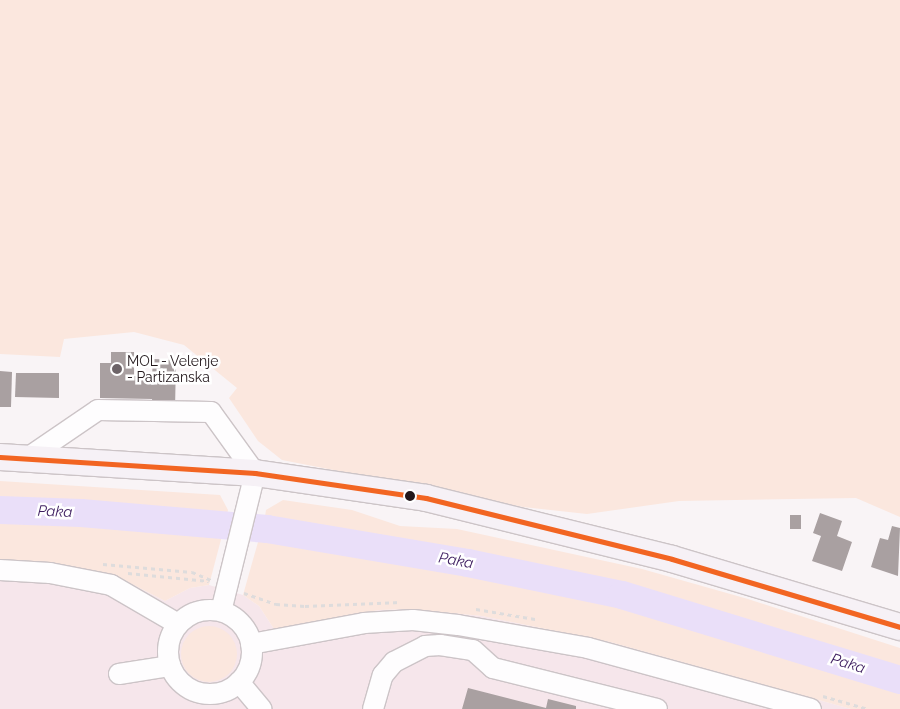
<!DOCTYPE html>
<style>
body{margin:0}
#map{position:relative;width:900px;height:709px;overflow:hidden;background:#f9f4f6;font-family:Raleway,sans-serif}
div>[style]{position:absolute}
.built>*{inset:0;background:#f6e6eb}
.green>*{inset:0;background:#fbe7de}
.round{border-radius:50%}
.river>*{height:28px;margin:-14px;padding:0 14px;transform-origin:14px;border-radius:14px;background:#eadff9}
.building>*{inset:0;background:#a9a0a1}
.path>*{height:2.5px;margin-top:-1.25px;transform-origin:0;background:repeating-linear-gradient(90deg,#dedcdc 0 4px,transparent 0 8px)}
.roads{filter:drop-shadow(1px 0 #ccc4c7) drop-shadow(-1px 0 #ccc4c7) drop-shadow(0 1px #ccc4c7) drop-shadow(0 -1px #ccc4c7)}
.minor>*{height:20px;margin:-10px;padding:0 10px;transform-origin:10px;border-radius:10px;background:#fefdfe}
.minor>.ring{margin:-10px;padding:0;box-sizing:content-box;background:none;border:20px solid #fefdfe;border-radius:50%}
.major>*{height:26px;margin:-13px;padding:0 13px;transform-origin:13px;border-radius:13px;background:#f6f1f6}
.bus-1>*{height:5px;margin:-2.5px;padding:0 2.5px;transform-origin:2.5px;border-radius:2.5px;background:#f26522}
.dots>*{width:14px;height:14px;translate:-50% -50%;box-sizing:border-box;border:2px solid #fff;border-radius:50%}
span{translate:-50% -50%;white-space:nowrap;text-align:center;line-height:1.15;-webkit-text-stroke:5px #fff;paint-order:stroke}
.poi-label{font-size:14px;color:#22171b}
.left{translate:0 -50%;text-align:left}
.water-label{font-size:15px;color:#3d1d5f;font-style:italic}
</style>
<div id="map">
<div class="built">
<i style="clip-path:polygon(0 563px,102px 573px,124px 580px,165px 601px,190px 588px,209px 585px,243px 595px,259px 606px,274px 629px,379px 610px,411px 609px,482px 616px,610px 642px,851px 709px,0 709px)"></i>
</div>
<div class="green">
<i style="clip-path:polygon(0 0,900px 0,900px 517px,856px 498px,679px 501px,587px 514px,523px 507px,282px 460px,258px 441px,229px 398px,237px 388px,184px 345px,134px 332px,64px 339px,60px 357px,0 354px)"></i>
<i style="clip-path:polygon(0 481px,220px 495px,228px 510px,226px 520px,0 504px)"></i>
<i style="clip-path:polygon(283px 500px,352px 510px,400px 526px,457px 529px,642px 569px,748px 599px,900px 648px,900px 673px,723px 617px,574px 578px,411px 545px,264px 523px,266px 510px)"></i>
<i style="clip-path:polygon(0 516px,88px 520px,223px 532px,209px 585px,190px 588px,165px 601px,124px 580px,102px 573px,0 563px)"></i>
<i style="clip-path:polygon(260px 535px,377px 550px,568px 588px,684px 617px,900px 686px,900px 709px,851px 709px,610px 642px,482px 616px,411px 609px,379px 610px,274px 629px,259px 606px,243px 595px)"></i>
<i class="round" style="left:181px;top:626px;width:56px;height:56px"></i>
</div>
<div class="river">
<i style="left:0;top:510px;width:81px;rotate:2.1deg"></i>
<i style="left:81px;top:513px;width:187px;rotate:4.9deg"></i>
<i style="left:267px;top:529px;width:204px;rotate:9.6deg"></i>
<i style="left:468px;top:563px;width:157px;rotate:11.7deg"></i>
<i style="left:622px;top:595px;width:291px;rotate:17deg"></i>
</div>
<div class="building">
<i style="clip-path:polygon(111px 352px,134px 352px,134px 376px,152px 376px,153px 359px,176px 360px,175px 410px,152px 410px,152px 399px,100px 398px,100px 363px,111px 363px)"></i>
<i style="clip-path:polygon(0 371px,12px 372px,11px 407px,0 407px)"></i>
<i style="clip-path:polygon(16px 373px,59px 373px,59px 398px,15px 397px)"></i>
<i style="clip-path:polygon(820px 513px,842px 521px,837px 536px,852px 542px,842px 571px,812px 561px,821px 536px,813px 533px)"></i>
<i style="clip-path:polygon(790px 515px,801px 515px,801px 529px,790px 529px)"></i>
<i style="clip-path:polygon(892px 526px,900px 528px,898px 576px,871px 567px,880px 538px,888px 540px)"></i>
<i style="clip-path:polygon(468px 688px,546px 708px,548px 699px,576px 706px,576px 709px,462px 709px)"></i>
</div>
<div class="path">
<i style="left:103px;top:564px;width:89px;rotate:5.1deg"></i>
<i style="left:192px;top:572px;width:21px;rotate:23deg"></i>
<i style="left:128px;top:573px;width:81px;rotate:5.6deg"></i>
<i style="left:244px;top:593px;width:34px;rotate:19deg"></i>
<i style="left:276px;top:604px;width:29px;rotate:4deg"></i>
<i style="left:305px;top:606px;width:96px;rotate:-2.4deg"></i>
<i style="left:476px;top:609px;width:60px;rotate:9.6deg"></i>
<i style="left:823px;top:696px;width:47px;rotate:16.1deg"></i>
</div>
<div class="roads">
<div class="minor">
<i style="left:29px;top:457px;width:83px;rotate:-34.3deg"></i>
<i style="left:98px;top:410px;width:113px;rotate:1deg"></i>
<i style="left:211px;top:412px;width:75px;rotate:54.2deg"></i>
<i style="left:255px;top:473px;width:142px;rotate:103.8deg"></i>
<i style="left:0;top:570px;width:50px;rotate:3.4deg"></i>
<i style="left:50px;top:573px;width:62px;rotate:11.1deg"></i>
<i style="left:111px;top:585px;width:78px;rotate:30.2deg"></i>
<i class="ring" style="left:168px;top:610px;width:64px;height:64px"></i>
<i style="left:251px;top:644px;width:115px;rotate:-10.5deg"></i>
<i style="left:364px;top:623px;width:49px;rotate:-3.5deg"></i>
<i style="left:413px;top:620px;width:45px;rotate:6.3deg"></i>
<i style="left:458px;top:625px;width:132px;rotate:10deg"></i>
<i style="left:588px;top:648px;width:231px;rotate:15.3deg"></i>
<i style="left:119px;top:674px;width:52px;rotate:-8.9deg"></i>
<i style="left:239px;top:682px;width:35px;rotate:50deg"></i>
<i style="left:373px;top:709px;width:35px;rotate:-74deg"></i>
<i style="left:383px;top:675px;width:17px;rotate:-50deg"></i>
<i style="left:394px;top:662px;width:35px;rotate:-27deg"></i>
<i style="left:425px;top:646px;width:15px;rotate:-4deg"></i>
<i style="left:440px;top:645px;width:33px;rotate:9deg"></i>
<i style="left:473px;top:650px;width:27px;rotate:42deg"></i>
<i style="left:493px;top:668px;width:169px;rotate:14deg"></i>
</div>
<div class="major">
<i style="left:0;top:457px;width:256px;rotate:3.6deg"></i>
<i style="left:255px;top:473px;width:173px;rotate:8.3deg"></i>
<i style="left:426px;top:498px;width:253px;rotate:13.9deg"></i>
<i style="left:672px;top:559px;width:238px;rotate:16.6deg"></i>
</div>
</div>
<div class="bus-1">
<i style="left:0;top:457px;width:256px;rotate:3.6deg"></i>
<i style="left:255px;top:473px;width:173px;rotate:8.3deg"></i>
<i style="left:426px;top:498px;width:253px;rotate:13.9deg"></i>
<i style="left:672px;top:559px;width:238px;rotate:16.6deg"></i>
</div>
<div class="dots">
<i style="left:117px;top:369px;background:#6d6468"></i>
<i style="left:410px;top:496px;background:#22171b"></i>
</div>
<div class="poi-label">
<span class="left" style="left:127px;top:369px">MOL - Velenje<br>- Partizanska</span>
</div>
<div class="water-label">
<span style="left:55px;top:512px;rotate:2deg">Paka</span>
<span style="left:456px;top:561px;rotate:10deg">Paka</span>
<span style="left:848px;top:664px;rotate:17deg">Paka</span>
</div>
</div>
